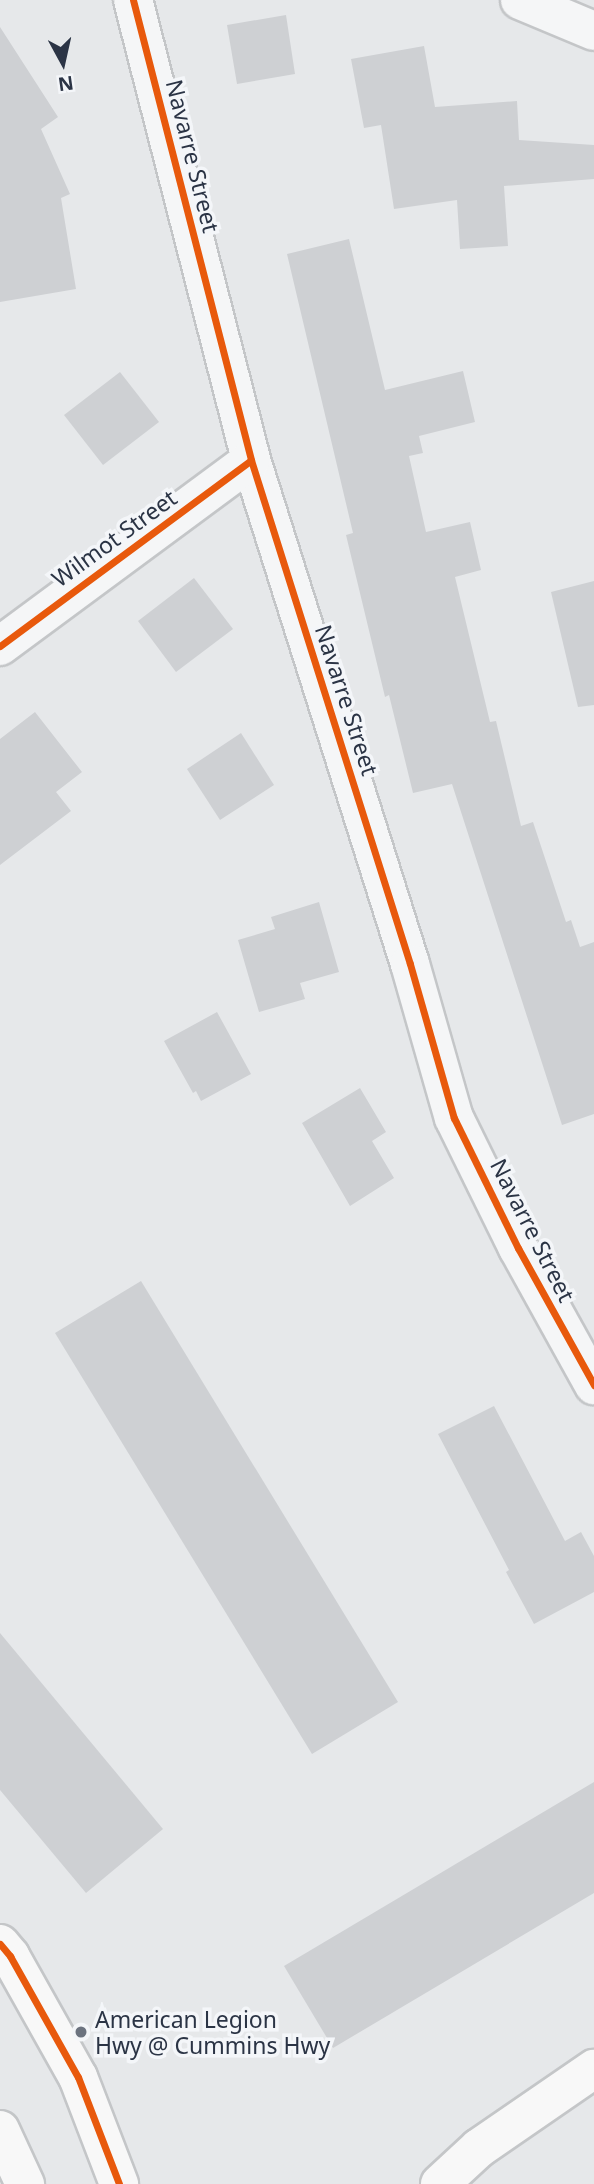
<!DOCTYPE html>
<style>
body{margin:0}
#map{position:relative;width:594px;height:2184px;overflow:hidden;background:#e6e8ea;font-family:"Noto Sans",sans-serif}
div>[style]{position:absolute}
.building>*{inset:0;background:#ced0d3}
.roads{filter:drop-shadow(2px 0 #c4c6c8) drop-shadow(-2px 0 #c4c6c8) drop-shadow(0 2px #c4c6c8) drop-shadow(0 -2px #c4c6c8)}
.street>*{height:38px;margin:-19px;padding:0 19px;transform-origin:19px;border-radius:19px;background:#f5f6f7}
.secondary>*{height:38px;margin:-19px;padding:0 19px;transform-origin:19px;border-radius:19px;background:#f8f8f8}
.cycleway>*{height:7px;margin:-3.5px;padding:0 3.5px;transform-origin:3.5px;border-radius:3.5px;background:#e8590c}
.dots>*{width:19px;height:19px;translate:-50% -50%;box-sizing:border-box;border:4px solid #f4f6f9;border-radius:50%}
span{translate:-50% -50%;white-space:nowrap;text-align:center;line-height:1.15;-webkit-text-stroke:7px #f4f6f9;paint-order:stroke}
.street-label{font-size:23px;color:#2b3445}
.poi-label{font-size:23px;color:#2b3445}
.left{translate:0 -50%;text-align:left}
.north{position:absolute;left:28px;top:28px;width:70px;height:70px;-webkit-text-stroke:5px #f4f6f9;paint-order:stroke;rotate:172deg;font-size:19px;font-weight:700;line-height:28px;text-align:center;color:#2b3445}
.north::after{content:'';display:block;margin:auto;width:24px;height:32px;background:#2b3445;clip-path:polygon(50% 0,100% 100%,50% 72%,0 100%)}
</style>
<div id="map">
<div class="building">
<i style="clip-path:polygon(286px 15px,295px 74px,237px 84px,227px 25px)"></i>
<i style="clip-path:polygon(0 27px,58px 117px,41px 129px,70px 194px,61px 198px,76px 289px,0 302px)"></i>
<i style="clip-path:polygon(424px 46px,435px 107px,517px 101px,519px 140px,594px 145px,594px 179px,504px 186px,508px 246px,460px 249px,457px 200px,394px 209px,381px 125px,364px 128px,351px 59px)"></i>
<i style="clip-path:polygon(349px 239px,385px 390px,463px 371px,475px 422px,419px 436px,423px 453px,409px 456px,426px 532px,470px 522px,481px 570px,455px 577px,490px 722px,496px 721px,521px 826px,533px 822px,566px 922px,571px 920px,580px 947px,594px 942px,594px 1114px,562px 1125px,452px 784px,413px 793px,389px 695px,385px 697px,346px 535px,353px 533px,287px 254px)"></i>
<i style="clip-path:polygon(120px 372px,159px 422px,103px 465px,64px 415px)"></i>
<i style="clip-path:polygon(194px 578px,233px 629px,176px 672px,138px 621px)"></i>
<i style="clip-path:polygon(594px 581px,594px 705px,578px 707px,551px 592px)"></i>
<i style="clip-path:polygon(35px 712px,82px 772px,56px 792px,71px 811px,0 865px,0 739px)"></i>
<i style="clip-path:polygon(241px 733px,274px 785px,220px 820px,187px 769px)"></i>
<i style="clip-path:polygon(319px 902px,339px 972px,300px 983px,305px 999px,259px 1012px,238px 940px,275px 929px,271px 917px)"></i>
<i style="clip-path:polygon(217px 1012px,251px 1074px,201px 1101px,196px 1091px,193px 1093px,164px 1041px)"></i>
<i style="clip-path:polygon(360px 1088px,386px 1132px,372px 1141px,394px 1178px,350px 1206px,302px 1123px)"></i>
<i style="clip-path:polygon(141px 1281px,398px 1702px,312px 1754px,55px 1333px)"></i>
<i style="clip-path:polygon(494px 1406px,565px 1541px,581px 1532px,594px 1556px,594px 1592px,534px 1624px,506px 1572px,509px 1570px,438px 1434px)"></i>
<i style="clip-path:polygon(0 1633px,163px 1829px,86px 1893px,0 1790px)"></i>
<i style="clip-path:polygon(594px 1782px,594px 1893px,333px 2048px,284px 1966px)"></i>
</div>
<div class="roads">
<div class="street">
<i style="left:133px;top:0;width:475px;rotate:75.6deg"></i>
<i style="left:251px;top:460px;width:528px;rotate:72.49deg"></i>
<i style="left:410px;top:964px;width:160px;rotate:74.1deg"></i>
<i style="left:454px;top:1118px;width:145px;rotate:63.8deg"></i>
<i style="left:518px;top:1248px;width:157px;rotate:61deg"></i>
<i style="left:520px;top:0;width:80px;rotate:22.7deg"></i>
<i style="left:0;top:646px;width:312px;rotate:-36.5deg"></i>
</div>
<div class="secondary">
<i style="left:0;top:1944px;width:16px;rotate:50deg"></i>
<i style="left:10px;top:1956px;width:139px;rotate:60.7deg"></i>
<i style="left:78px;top:2077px;width:115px;rotate:69deg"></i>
<i style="left:0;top:2130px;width:60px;rotate:65.2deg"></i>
<i style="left:440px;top:2184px;width:53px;rotate:-42.7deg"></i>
<i style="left:479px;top:2148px;width:140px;rotate:-34.5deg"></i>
</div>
</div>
<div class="cycleway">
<i style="left:133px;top:0;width:475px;rotate:75.6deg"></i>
<i style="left:251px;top:460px;width:528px;rotate:72.49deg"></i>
<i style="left:410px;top:964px;width:160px;rotate:74.1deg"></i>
<i style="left:454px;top:1118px;width:145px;rotate:63.8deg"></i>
<i style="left:518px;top:1248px;width:157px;rotate:61deg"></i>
<i style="left:0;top:646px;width:312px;rotate:-36.5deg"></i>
<i style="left:0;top:1944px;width:16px;rotate:50deg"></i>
<i style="left:10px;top:1956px;width:139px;rotate:60.7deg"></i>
<i style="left:78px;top:2077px;width:115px;rotate:69deg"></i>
</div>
<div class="dots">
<i style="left:81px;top:2032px;background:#6c737f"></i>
</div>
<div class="street-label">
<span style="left:193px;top:156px;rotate:76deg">Navarre Street</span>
<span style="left:114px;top:538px;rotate:-36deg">Wilmot Street</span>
<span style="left:347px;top:700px;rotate:72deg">Navarre Street</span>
<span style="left:533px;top:1230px;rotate:63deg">Navarre Street</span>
</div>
<div class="poi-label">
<span class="left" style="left:95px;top:2032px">American Legion<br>Hwy @ Cummins Hwy</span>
</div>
<div class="north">N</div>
</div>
